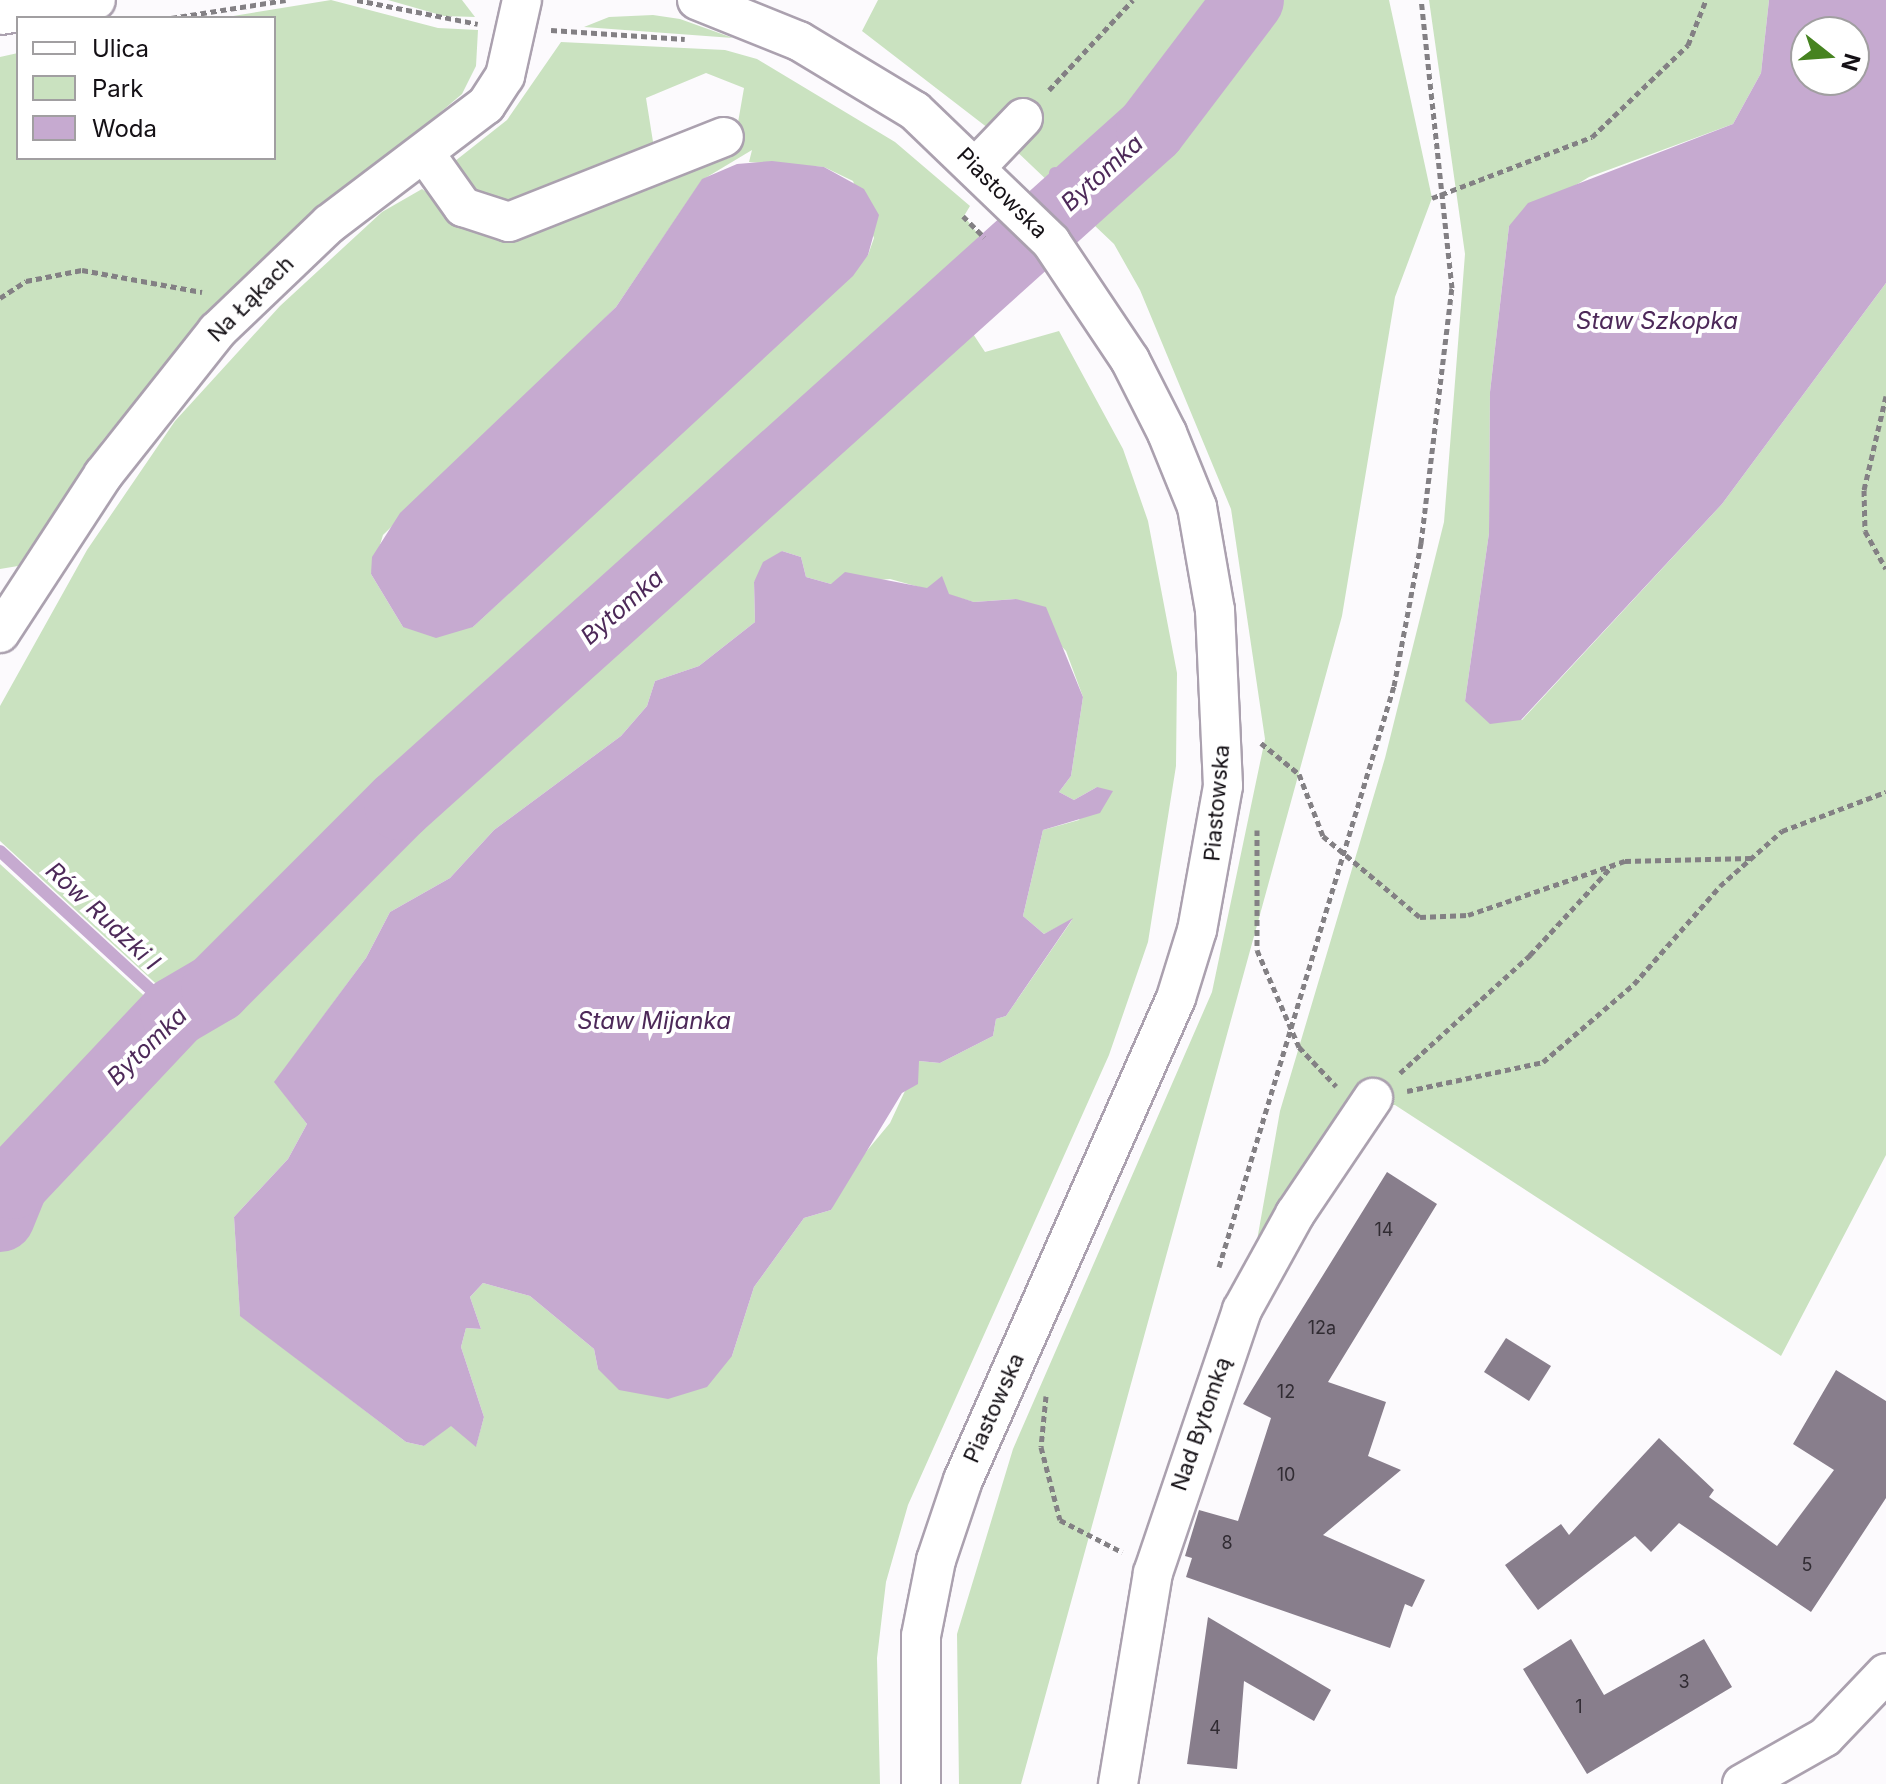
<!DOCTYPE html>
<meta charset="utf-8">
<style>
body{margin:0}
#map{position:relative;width:1886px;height:1784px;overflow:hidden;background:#fcfafd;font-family:Inter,sans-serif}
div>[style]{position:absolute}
.green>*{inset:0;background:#cae2c0}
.water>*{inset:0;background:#c6aad0}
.stream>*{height:12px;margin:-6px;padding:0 6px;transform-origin:6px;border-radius:6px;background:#c6aad0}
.river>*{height:70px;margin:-35px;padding:0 35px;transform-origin:35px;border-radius:35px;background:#c6aad0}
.building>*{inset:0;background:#887e8c}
.path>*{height:5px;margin-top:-2.5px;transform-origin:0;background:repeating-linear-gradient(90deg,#838084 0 6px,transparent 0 10px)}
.roads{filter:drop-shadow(2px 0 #aba1af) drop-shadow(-2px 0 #aba1af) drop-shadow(0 2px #aba1af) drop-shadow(0 -2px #aba1af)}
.minor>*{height:38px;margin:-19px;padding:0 19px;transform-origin:19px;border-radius:19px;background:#fff}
span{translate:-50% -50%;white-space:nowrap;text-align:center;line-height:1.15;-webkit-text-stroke:8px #fff;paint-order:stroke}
.number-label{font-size:18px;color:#312c33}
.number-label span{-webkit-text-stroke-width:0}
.street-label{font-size:22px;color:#141015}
.water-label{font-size:24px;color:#4d2959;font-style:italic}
.legend{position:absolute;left:16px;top:16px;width:260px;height:144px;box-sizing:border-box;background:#fff;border:2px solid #a19fa1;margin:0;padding:10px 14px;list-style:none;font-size:24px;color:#141015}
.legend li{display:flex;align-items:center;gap:16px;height:40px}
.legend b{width:40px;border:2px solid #a19fa1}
.north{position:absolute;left:1790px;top:16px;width:80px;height:80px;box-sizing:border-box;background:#fff;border:2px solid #a19fa1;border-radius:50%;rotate:107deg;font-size:22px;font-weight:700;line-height:32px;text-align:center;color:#141015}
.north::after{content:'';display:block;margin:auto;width:28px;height:36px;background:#468320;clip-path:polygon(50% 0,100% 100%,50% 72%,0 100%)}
</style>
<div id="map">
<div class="green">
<i style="clip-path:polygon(331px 0,438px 28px,478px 30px,476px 66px,462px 94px,219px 300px,102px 441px,18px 566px,0 569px,0 57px,18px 53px,18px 158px,274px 158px,274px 18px,221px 18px)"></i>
<i style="clip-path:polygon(388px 0,462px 0,475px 17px,444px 16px)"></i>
<i style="clip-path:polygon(878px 0,1389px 0,1432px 198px,1395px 297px,1342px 616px,1021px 1784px,959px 1784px,957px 1634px,1013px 1449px,1212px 992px,1265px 739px,1231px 509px,1140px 290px,1114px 244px,1010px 145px,862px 31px)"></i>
<i style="clip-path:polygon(1429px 0,1769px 0,1761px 73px,1733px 124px,1589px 177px,1509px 226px,1490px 392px,1489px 533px,1465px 701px,1522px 720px,1722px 504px,1886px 283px,1886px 1155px,1781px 1356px,1395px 1105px,1338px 1112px,1256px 1246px,1280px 1111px,1385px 758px,1444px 522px,1465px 254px)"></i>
<i style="clip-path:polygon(653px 15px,680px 19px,733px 38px,584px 27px,609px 17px)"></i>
<i style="clip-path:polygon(evenodd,561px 42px,725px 50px,757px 59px,895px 142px,970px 206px,964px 216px,988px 247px,979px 265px,820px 414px,780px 442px,738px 494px,402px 789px,210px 982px,176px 1002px,0 841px,0 706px,87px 550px,175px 421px,280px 306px,382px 212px,422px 189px,463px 219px,648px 185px,732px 157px,744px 88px,706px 73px,646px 98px,654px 148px,515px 207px,479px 199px,450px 165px,507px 120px,561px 42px,752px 150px,749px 162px,824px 167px,853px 181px,874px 238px,868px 255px,473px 627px,403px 627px,371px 574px,383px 535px,616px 307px,702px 180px,752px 150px)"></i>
<i style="clip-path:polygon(evenodd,962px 317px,985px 352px,1059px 331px,1123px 449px,1148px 521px,1177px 673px,1176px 766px,1148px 942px,1109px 1055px,908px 1505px,886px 1582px,877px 1658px,880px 1784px,0 1784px,0 1237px,12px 1200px,53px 1147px,175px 1028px,262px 958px,414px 795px,962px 317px,782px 551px,801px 557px,806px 577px,831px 584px,890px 579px,974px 602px,1016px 599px,1066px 651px,1083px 697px,1071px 776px,1059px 792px,1074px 800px,1097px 787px,1079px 820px,1043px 830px,1023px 916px,1044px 934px,1072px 920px,1006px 1016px,996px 1019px,993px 1036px,940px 1063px,919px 1061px,890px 1123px,846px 1176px,831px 1210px,804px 1218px,754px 1287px,732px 1356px,598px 1369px,594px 1349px,530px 1296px,483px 1283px,470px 1297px,481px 1329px,466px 1328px,461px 1347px,484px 1417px,476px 1446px,451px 1425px,424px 1446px,406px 1442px,240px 1315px,234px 1217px,288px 1159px,307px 1124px,275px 1082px,366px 958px,390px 912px,450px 878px,494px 830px,621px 736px,647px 706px,655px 681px,699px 666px,755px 622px,754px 582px,782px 551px)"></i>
<i style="clip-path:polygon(0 864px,163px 1013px,0 1171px)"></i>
</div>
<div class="water">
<i style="clip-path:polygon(evenodd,1769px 0,1886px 0,1886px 283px,1722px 504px,1521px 720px,1490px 724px,1465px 701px,1489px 533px,1490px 392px,1509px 226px,1528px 203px,1733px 124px,1761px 73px,1769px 0,1806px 32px,1854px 32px,1854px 80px,1806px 80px,1806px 32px)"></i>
<i style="clip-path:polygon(772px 161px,824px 167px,864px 189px,879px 215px,868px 255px,853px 276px,473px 627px,436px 638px,403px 627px,371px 574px,372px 557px,400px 513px,616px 307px,702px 179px,737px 164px)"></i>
<i style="clip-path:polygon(782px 551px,801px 557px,806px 577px,831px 584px,845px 572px,927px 588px,942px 576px,949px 594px,974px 602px,1016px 599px,1046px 607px,1083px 697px,1071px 776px,1059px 792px,1074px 800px,1097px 787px,1113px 791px,1100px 813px,1043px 830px,1023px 916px,1044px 934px,1073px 918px,1006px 1016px,996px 1019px,993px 1036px,940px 1063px,919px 1061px,918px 1084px,902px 1093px,831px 1210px,804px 1218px,754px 1287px,732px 1356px,707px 1387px,668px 1399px,619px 1390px,598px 1369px,594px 1349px,530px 1296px,483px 1283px,470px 1297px,481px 1329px,466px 1328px,461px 1347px,484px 1417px,476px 1447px,451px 1426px,424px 1446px,406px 1442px,240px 1316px,234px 1217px,288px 1159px,307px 1124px,274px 1082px,366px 958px,390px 912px,450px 878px,494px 830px,621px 736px,647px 706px,655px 681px,699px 666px,755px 622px,754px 582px,763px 562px)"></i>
</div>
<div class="stream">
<i style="left:1055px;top:173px;width:33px;rotate:45deg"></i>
<i style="left:0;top:851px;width:238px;rotate:42.6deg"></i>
</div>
<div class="river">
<i style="left:0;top:1217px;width:35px;rotate:-68deg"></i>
<i style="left:13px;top:1184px;width:236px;rotate:-46.7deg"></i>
<i style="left:175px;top:1012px;width:48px;rotate:-30.3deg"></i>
<i style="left:216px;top:988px;width:259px;rotate:-45deg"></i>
<i style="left:399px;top:805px;width:1011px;rotate:-41.95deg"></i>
<i style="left:1151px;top:129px;width:162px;rotate:-52.8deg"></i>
</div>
<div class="building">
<i style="clip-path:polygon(1387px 1172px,1437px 1204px,1328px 1382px,1386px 1402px,1368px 1456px,1401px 1470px,1323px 1535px,1425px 1580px,1412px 1607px,1405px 1604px,1390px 1648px,1186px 1577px,1192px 1558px,1185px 1556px,1199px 1510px,1238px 1521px,1271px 1418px,1243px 1404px)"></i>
<i style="clip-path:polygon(1506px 1338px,1551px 1366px,1529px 1401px,1484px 1372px)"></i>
<i style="clip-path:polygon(1836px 1370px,1886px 1401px,1886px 1498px,1811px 1612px,1679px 1523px,1651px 1552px,1635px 1536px,1538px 1610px,1505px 1565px,1561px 1524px,1569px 1535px,1659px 1438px,1714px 1490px,1709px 1497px,1777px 1546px,1834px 1470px,1793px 1444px)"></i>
<i style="clip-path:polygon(1208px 1617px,1331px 1690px,1314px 1721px,1244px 1681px,1237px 1769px,1187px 1764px)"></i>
<i style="clip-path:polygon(1571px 1639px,1604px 1695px,1704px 1639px,1732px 1687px,1587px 1774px,1523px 1669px)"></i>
</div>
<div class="path">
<i style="left:357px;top:0;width:123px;rotate:11.2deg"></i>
<i style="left:171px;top:18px;width:116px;rotate:-8.9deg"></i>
<i style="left:551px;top:30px;width:134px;rotate:3.8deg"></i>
<i style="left:1049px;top:90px;width:123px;rotate:-47deg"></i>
<i style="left:1432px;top:198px;width:171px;rotate:-20.9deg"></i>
<i style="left:1592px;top:137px;width:133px;rotate:-43.8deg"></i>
<i style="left:1688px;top:45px;width:48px;rotate:-68.2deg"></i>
<i style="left:963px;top:216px;width:30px;rotate:45deg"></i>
<i style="left:0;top:298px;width:31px;rotate:-33deg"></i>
<i style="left:26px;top:281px;width:57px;rotate:-11.1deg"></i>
<i style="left:82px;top:270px;width:122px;rotate:10.4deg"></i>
<i style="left:1886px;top:396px;width:97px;rotate:103.2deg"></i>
<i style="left:1864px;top:490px;width:41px;rotate:88.6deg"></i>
<i style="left:1865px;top:531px;width:43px;rotate:61.1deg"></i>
<i style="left:1261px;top:743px;width:49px;rotate:39.2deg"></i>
<i style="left:1299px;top:774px;width:66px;rotate:68.8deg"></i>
<i style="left:1323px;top:836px;width:126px;rotate:39.9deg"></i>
<i style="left:1420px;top:917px;width:48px;rotate:-2.4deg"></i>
<i style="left:1468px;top:915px;width:166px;rotate:-19deg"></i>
<i style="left:1625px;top:861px;width:126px;rotate:-1.4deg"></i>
<i style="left:1257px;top:830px;width:120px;rotate:90deg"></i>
<i style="left:1257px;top:950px;width:106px;rotate:66.6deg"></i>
<i style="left:1299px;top:1047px;width:54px;rotate:46.5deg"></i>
<i style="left:1400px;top:1073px;width:176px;rotate:-42.2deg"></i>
<i style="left:1530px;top:955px;width:122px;rotate:-47.3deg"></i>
<i style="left:1407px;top:1091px;width:139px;rotate:-12deg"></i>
<i style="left:1543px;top:1062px;width:120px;rotate:-40.6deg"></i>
<i style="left:1634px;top:984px;width:130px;rotate:-48.7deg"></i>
<i style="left:1720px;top:886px;width:83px;rotate:-41.6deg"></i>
<i style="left:1782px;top:831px;width:111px;rotate:-20.6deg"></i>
<i style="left:1219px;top:1267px;width:607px;rotate:-73.24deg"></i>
<i style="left:1394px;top:686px;width:146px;rotate:-79.3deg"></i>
<i style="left:1421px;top:543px;width:257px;rotate:-83.1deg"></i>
<i style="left:1452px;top:288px;width:290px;rotate:-96.1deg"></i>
<i style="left:1046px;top:1396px;width:51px;rotate:95.6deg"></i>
<i style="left:1041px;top:1447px;width:75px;rotate:75.4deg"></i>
<i style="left:1060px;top:1520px;width:70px;rotate:27.3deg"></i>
</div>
<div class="roads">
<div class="minor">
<i style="left:697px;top:0;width:110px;rotate:21.9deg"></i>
<i style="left:799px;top:41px;width:135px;rotate:31.1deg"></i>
<i style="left:915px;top:111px;width:189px;rotate:43.9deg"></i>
<i style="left:1051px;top:242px;width:142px;rotate:56.2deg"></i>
<i style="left:1130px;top:360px;width:82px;rotate:63.1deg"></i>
<i style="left:1167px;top:433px;width:80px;rotate:67.9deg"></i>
<i style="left:1197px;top:507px;width:105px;rotate:80.1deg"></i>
<i style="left:1215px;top:610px;width:176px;rotate:87.4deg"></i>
<i style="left:1223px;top:786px;width:146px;rotate:100.2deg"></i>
<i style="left:1197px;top:930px;width:71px;rotate:107.2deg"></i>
<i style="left:1176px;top:998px;width:527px;rotate:113.84deg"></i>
<i style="left:963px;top:1480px;width:84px;rotate:108.6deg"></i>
<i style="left:936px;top:1560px;width:77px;rotate:101.2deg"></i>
<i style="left:921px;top:1636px;width:148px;rotate:90deg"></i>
<i style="left:0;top:15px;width:97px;rotate:-8.9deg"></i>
<i style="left:426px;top:155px;width:64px;rotate:54.6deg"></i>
<i style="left:463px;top:207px;width:48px;rotate:18.1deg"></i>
<i style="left:509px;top:222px;width:231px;rotate:-21.6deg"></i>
<i style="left:978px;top:165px;width:65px;rotate:-46.2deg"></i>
<i style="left:0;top:633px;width:189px;rotate:-56.9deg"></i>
<i style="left:103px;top:475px;width:184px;rotate:-51.6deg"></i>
<i style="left:217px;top:331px;width:155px;rotate:-43.7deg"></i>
<i style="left:329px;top:224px;width:197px;rotate:-37.2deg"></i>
<i style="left:486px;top:105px;width:35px;rotate:-57deg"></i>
<i style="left:505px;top:76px;width:78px;rotate:-77.4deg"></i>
<i style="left:1118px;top:1784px;width:214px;rotate:-80.6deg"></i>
<i style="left:1153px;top:1573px;width:278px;rotate:-71.3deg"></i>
<i style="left:1242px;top:1310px;width:110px;rotate:-61.1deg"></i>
<i style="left:1295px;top:1214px;width:140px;rotate:-56.1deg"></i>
<i style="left:1742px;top:1784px;width:95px;rotate:-29.5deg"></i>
<i style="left:1825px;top:1737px;width:88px;rotate:-46.4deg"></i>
</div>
</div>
<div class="number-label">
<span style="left:1384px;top:1230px">14</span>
<span style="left:1322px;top:1328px">12a</span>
<span style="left:1286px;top:1392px">12</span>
<span style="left:1286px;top:1475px">10</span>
<span style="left:1227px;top:1543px">8</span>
<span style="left:1807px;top:1565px">5</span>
<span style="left:1684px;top:1682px">3</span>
<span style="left:1579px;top:1707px">1</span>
<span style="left:1215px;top:1728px">4</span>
</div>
<div class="street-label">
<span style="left:1002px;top:193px;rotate:45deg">Piastowska</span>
<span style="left:251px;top:299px;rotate:-45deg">Na Łąkach</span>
<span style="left:1217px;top:803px;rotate:-85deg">Piastowska</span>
<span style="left:994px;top:1408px;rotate:-66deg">Piastowska</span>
<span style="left:1201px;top:1424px;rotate:-71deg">Nad Bytomką</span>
</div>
<div class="water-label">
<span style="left:1102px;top:173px;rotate:-42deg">Bytomka</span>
<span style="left:1657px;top:321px">Staw Szkopka</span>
<span style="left:622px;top:607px;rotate:-41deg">Bytomka</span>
<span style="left:103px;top:916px;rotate:43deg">Rów Rudzki I</span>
<span style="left:654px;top:1021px">Staw Mijanka</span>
<span style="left:147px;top:1046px;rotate:-44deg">Bytomka</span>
</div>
<ul class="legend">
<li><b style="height:10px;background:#fff"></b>Ulica</li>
<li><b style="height:22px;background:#cae2c0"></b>Park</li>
<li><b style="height:22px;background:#c6aad0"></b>Woda</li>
</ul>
<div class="north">N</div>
</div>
